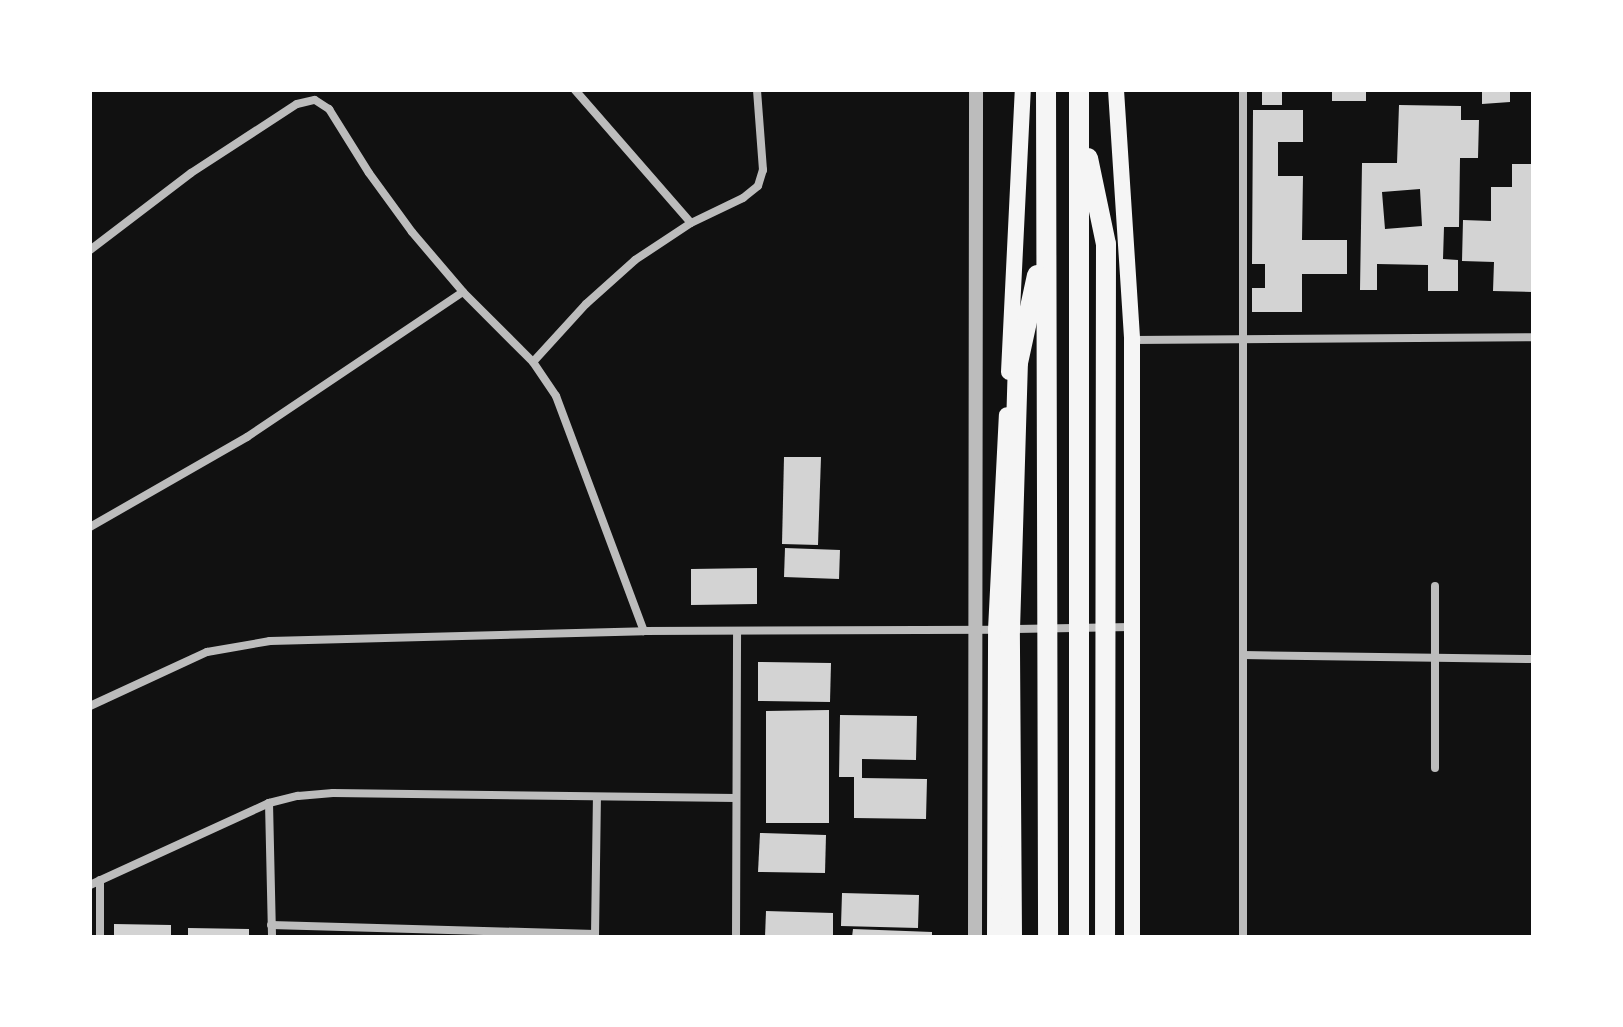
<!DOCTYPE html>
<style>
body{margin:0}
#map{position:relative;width:1623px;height:1027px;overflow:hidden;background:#111;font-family:"PT Serif",serif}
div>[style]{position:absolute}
.building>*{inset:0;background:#d3d3d3}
.minor>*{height:8px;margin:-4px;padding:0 4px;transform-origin:4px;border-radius:4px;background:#bcbcbc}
.tertiary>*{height:14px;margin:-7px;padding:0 7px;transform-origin:7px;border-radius:7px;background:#bcbcbc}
.secondary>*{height:16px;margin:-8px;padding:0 8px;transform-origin:8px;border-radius:8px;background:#f5f5f5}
.primary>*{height:20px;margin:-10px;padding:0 10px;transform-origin:10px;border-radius:10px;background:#f5f5f5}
span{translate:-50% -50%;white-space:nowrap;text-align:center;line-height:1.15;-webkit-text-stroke:7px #fff;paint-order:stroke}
.frame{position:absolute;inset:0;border:92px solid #fff;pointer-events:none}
</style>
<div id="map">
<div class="building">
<i style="clip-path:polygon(1262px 90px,1282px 90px,1282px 105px,1262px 105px)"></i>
<i style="clip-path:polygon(1332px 90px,1366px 90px,1366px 101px,1332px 101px)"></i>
<i style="clip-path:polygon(1482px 90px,1510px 90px,1510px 102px,1482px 104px)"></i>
<i style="clip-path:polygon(evenodd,1399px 105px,1461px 106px,1461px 120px,1479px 120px,1478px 158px,1460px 158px,1459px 227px,1444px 227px,1443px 259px,1458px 260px,1458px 291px,1428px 291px,1428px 265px,1377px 264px,1377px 290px,1360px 290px,1362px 163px,1397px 163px,1399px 105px,1420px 189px,1422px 226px,1385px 229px,1382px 192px,1420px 189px)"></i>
<i style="clip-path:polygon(1253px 110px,1303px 110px,1303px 142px,1278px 142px,1278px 176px,1303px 176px,1302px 240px,1347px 240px,1347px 274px,1302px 274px,1302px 312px,1252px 312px,1252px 288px,1265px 288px,1265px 264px,1252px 264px)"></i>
<i style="clip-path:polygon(1512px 164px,1533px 164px,1533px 292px,1493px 291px,1494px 262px,1462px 261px,1463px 220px,1491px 221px,1491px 187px,1512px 187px)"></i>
<i style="clip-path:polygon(784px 457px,821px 457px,818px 545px,782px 544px)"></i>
<i style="clip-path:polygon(785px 548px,840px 550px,839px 579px,784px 577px)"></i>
<i style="clip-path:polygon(757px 568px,757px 604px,691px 605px,691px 569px)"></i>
<i style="clip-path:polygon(758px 662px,831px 663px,830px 702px,758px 701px)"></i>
<i style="clip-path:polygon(829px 710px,829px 823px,766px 823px,766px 711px)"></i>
<i style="clip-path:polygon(840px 715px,917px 716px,916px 760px,862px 759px,862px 778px,927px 779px,926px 819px,854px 818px,854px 777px,839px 777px)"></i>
<i style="clip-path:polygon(760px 833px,826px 835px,825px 873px,758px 872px)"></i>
<i style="clip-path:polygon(842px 893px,919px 895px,918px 928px,841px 926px)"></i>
<i style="clip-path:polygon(766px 911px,833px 913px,833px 937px,765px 937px)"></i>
<i style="clip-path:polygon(114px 924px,171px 925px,171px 937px,114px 937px)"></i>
<i style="clip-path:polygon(188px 928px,249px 929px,249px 937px,188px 937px)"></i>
<i style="clip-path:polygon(853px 929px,932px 932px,932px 937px,852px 937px)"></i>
</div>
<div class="minor">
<i style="left:575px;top:90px;width:176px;rotate:48.9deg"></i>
<i style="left:1243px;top:90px;width:847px;rotate:90deg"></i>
<i style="left:90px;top:250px;width:127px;rotate:-37.3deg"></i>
<i style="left:191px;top:173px;width:126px;rotate:-33.1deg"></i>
<i style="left:297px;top:104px;width:18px;rotate:-13deg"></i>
<i style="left:315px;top:100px;width:17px;rotate:33deg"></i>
<i style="left:329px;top:109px;width:75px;rotate:58deg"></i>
<i style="left:369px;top:173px;width:73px;rotate:53.9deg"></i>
<i style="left:412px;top:232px;width:79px;rotate:49.6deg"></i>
<i style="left:1132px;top:340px;width:401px;rotate:-0.4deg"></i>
<i style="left:533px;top:362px;width:79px;rotate:-47.6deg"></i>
<i style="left:586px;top:304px;width:66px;rotate:-41.9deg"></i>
<i style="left:635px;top:260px;width:67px;rotate:-33.5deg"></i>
<i style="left:691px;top:223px;width:58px;rotate:-25.7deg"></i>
<i style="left:743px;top:198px;width:19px;rotate:-39deg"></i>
<i style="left:758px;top:186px;width:17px;rotate:-73deg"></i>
<i style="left:763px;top:170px;width:80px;rotate:-94.3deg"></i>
<i style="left:90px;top:527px;width:181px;rotate:-29.8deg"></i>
<i style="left:247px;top:437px;width:260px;rotate:-33.9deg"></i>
<i style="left:463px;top:292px;width:99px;rotate:45deg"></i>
<i style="left:533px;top:362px;width:41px;rotate:55.9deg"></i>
<i style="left:556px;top:396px;width:251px;rotate:69.5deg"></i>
<i style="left:1435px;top:586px;width:182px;rotate:90deg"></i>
<i style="left:1012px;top:629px;width:119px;rotate:-1deg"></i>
<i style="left:1243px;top:655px;width:290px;rotate:0.8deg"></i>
<i style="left:90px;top:706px;width:129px;rotate:-24.8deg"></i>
<i style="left:207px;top:652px;width:64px;rotate:-9.9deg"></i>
<i style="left:270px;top:641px;width:374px;rotate:-1.5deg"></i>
<i style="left:644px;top:631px;width:354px;rotate:-0.2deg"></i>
<i style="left:269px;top:803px;width:134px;rotate:88.7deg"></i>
<i style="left:90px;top:885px;width:197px;rotate:-24.6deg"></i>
<i style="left:269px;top:803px;width:30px;rotate:-14deg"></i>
<i style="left:298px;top:796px;width:35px;rotate:-5deg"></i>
<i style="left:333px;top:793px;width:403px;rotate:0.7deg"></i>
<i style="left:271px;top:925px;width:324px;rotate:1.6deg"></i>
<i style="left:595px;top:936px;width:138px;rotate:-89.2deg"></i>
<i style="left:100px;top:937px;width:57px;rotate:-90deg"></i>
<i style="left:736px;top:937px;width:305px;rotate:-89.8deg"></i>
</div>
<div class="tertiary">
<i style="left:975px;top:937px;width:847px;rotate:-89.93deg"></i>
</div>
<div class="secondary">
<i style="left:1116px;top:90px;width:251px;rotate:86.3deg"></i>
<i style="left:1132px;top:340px;width:597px;rotate:90deg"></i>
<i style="left:1009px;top:372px;width:282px;rotate:-87.2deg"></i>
<i style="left:995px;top:937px;width:307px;rotate:-89.8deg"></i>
<i style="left:996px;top:630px;width:215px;rotate:-87.1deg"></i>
</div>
<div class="primary">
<i style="left:1046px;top:90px;width:847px;rotate:89.86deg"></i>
<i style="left:1088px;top:158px;width:88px;rotate:78.2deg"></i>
<i style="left:1106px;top:244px;width:693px;rotate:90.08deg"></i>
<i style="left:1012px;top:937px;width:307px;rotate:-90.4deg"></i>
<i style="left:1010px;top:630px;width:267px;rotate:-88.3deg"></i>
<i style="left:1018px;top:363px;width:90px;rotate:-77.8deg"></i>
<i style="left:1079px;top:937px;width:847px;rotate:-90deg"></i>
</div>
<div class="frame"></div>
</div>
